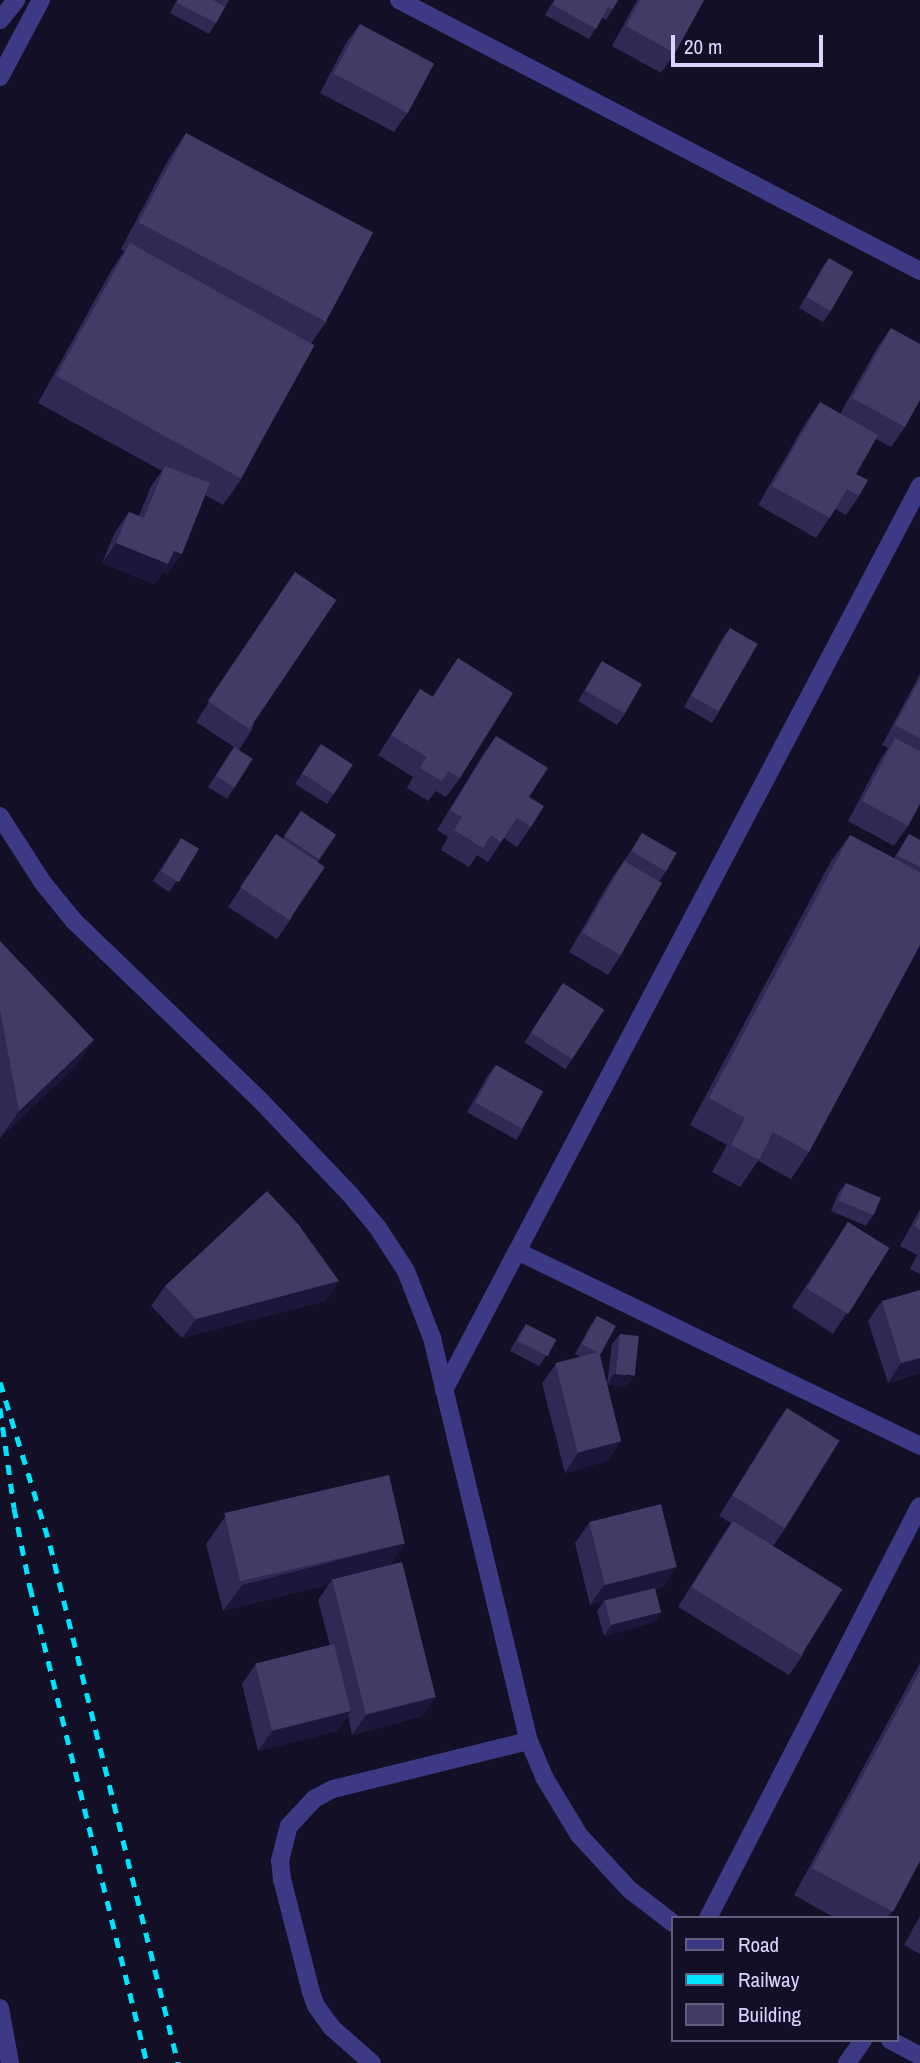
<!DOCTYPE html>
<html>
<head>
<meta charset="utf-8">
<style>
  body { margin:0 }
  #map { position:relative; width:920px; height:2063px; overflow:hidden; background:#130f26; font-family:"Archivo Narrow",sans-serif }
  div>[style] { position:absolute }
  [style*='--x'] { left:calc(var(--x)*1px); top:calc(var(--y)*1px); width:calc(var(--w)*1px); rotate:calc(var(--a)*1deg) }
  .minor>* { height:18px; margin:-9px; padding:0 9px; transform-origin:9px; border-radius:9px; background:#3d3a85 }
  .rail>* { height:5px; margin-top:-2.5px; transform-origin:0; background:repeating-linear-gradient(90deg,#00e5ff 0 10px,transparent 0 19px) }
  .wall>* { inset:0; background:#312854; transform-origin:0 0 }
  .shaded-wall>* { inset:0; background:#1d163a }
  .building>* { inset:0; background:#433a66; transform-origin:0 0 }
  span { translate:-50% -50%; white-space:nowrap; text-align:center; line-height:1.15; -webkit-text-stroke:5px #130f26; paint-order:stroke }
  .legend { position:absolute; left:671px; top:1916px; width:228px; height:126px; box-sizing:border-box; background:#130f26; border:2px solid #625e7d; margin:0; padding:9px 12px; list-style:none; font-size:21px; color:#d9d4ff }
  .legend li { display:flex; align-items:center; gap:14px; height:35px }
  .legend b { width:35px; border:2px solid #625e7d }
  .scale { position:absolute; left:671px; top:35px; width:152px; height:32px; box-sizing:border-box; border:4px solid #d9d4ff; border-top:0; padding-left:9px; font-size:21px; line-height:24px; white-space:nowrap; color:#d9d4ff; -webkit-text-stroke:5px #130f26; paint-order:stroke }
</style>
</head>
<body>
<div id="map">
  <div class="minor">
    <i style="--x:399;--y:0;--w:587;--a:27.48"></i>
    <i style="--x:0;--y:20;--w:26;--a:-51"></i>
    <i style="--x:0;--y:77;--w:87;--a:-62"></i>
    <i style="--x:0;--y:816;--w:80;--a:57.3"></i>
    <i style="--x:43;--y:883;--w:49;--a:50.8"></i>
    <i style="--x:74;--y:921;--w:257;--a:43.9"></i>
    <i style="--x:259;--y:1099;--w:129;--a:46.3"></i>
    <i style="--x:348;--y:1192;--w:47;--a:50.2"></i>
    <i style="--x:378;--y:1228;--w:51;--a:56.9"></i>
    <i style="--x:406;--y:1271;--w:72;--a:68.8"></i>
    <i style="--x:432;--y:1338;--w:415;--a:76.5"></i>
    <i style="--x:529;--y:1741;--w:39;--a:67"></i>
    <i style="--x:544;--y:1777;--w:68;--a:58.9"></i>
    <i style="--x:579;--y:1835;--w:75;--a:47.2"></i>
    <i style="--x:630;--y:1890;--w:54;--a:37.5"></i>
    <i style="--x:517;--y:1251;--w:448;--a:25.8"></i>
    <i style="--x:444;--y:1390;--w:1022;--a:-62.23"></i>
    <i style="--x:708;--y:1918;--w:463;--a:-62.8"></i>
    <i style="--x:0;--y:2008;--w:56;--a:79.7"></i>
    <i style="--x:890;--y:2040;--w:34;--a:28"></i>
    <i style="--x:372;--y:2063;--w:53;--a:-138.8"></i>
    <i style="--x:332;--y:2028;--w:27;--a:-126"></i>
    <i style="--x:316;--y:2006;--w:15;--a:-110"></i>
    <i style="--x:311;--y:1992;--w:117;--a:-104.4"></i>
    <i style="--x:282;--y:1879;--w:18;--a:-96"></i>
    <i style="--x:280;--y:1861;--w:36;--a:-76"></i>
    <i style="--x:289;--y:1826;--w:37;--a:-47"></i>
    <i style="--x:314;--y:1799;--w:21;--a:-28"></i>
    <i style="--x:333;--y:1789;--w:202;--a:-13.8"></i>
    <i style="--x:847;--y:2063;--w:28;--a:-55"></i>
  </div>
  <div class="rail">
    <i style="--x:0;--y:1382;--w:170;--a:72.9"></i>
    <i style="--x:50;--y:1545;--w:534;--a:76.12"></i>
    <i style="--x:0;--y:1408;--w:101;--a:82"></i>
    <i style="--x:14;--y:1508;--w:81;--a:78.6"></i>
    <i style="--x:30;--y:1587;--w:490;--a:76.2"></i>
  </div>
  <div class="wall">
    <i style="clip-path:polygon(177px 0,229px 0,216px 23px,209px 34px,170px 13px)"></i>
    <i style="clip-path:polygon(554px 0,618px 0,606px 20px,602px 18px,589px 39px,545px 15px)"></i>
    <i style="clip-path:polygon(637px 0,704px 0,675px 53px,661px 73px,612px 46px)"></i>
    <i style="clip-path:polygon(360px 24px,408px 112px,394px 132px,320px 93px,346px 43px)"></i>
    <i style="clip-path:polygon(186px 133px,327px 321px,312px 342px,242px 478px,223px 505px,205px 495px,168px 574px,163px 572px,154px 584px,102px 563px,115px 532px,129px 512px,139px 516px,151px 486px,162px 471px,38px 403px,112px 269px,124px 251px,121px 249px,168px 160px)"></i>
    <i style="clip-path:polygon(829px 258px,831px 311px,823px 322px,799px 308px,822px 268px)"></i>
    <i style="clip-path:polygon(891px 328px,905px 427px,891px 447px,876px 439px,856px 474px,859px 496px,846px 515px,835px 509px,816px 538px,758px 505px,806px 422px,820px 402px,840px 414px,877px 348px)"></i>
    <i style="clip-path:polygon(295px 572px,252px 730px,239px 750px,234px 788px,227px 799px,208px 787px,234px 747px,196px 722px)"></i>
    <i style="clip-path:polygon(730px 628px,719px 712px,712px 723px,684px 707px,722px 639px)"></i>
    <i style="clip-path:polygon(458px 658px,460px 778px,446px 797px,436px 791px,428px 801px,407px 788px,413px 777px,378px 755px,420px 689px,432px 697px)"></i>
    <i style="clip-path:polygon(602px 661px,625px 714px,617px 725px,578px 701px)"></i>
    <i style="clip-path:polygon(920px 674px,920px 804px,908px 826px,894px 846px,848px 821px,881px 758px,888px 748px,882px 745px)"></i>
    <i style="clip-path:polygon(496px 736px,529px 797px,531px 827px,517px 847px,504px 838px,488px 862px,477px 855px,469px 867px,441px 850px,448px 837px,437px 830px,482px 756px)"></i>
    <i style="clip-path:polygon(321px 744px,334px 794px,327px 804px,295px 784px)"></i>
    <i style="clip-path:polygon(301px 811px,336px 835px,318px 862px,291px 919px,277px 939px,228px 907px,276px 834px,283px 839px)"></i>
    <i style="clip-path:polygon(642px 833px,666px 871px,659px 882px,621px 955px,608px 975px,569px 952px,610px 881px,624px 861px)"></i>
    <i style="clip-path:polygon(909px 834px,920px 840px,920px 945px,809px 1152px,791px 1179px,758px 1161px,740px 1187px,712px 1172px,727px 1145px,690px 1125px,831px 861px,850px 835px,894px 858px)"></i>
    <i style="clip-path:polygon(174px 848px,199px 849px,169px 892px,153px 881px)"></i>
    <i style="clip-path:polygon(0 941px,75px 1067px,0 1138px)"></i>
    <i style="left:563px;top:983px;width:49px;height:71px;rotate:33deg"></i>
    <i style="clip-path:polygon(496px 1065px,523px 1129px,516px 1140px,467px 1112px,488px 1075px)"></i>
    <i style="clip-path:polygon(846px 1183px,873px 1215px,866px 1226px,831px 1211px,838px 1193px)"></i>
    <i style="clip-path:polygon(920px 1209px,920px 1274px,910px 1269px,917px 1255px,900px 1246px)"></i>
    <i style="clip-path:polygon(848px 1222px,846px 1314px,833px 1334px,792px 1307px)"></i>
    <i style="clip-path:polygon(339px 1281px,325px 1301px,182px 1338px,151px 1306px,165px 1286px)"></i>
    <i style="clip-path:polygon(882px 1301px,920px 1373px,888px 1383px,868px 1321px)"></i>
    <i style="clip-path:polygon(597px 1316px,616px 1326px,600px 1355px,607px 1384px,612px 1344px,620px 1334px,627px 1387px,607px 1384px,621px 1441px,607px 1461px,565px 1473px,542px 1383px,556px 1364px,580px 1357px,575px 1354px,590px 1326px)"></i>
    <i style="clip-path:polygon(526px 1324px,546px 1356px,539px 1366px,510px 1351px,519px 1334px)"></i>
    <i style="clip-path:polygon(787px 1408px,785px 1529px,773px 1546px,803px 1655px,789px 1675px,678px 1607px,719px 1541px,731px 1523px,719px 1516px,773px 1428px)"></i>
    <i style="clip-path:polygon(225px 1517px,405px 1543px,389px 1566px,436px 1697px,422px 1716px,352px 1735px,348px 1716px,337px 1731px,258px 1751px,242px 1684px,256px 1664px,330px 1645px,318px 1600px,329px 1584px,223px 1611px,206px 1544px)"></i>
    <i style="clip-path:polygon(589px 1523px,663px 1587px,655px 1589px,661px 1612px,654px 1622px,604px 1636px,597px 1611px,604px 1601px,590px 1605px,575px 1543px)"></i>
    <i style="clip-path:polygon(920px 1663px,920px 1861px,888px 1918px,835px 1918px,794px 1895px)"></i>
    <i style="clip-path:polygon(920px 1916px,920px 1954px,904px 1945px)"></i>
  </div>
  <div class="shaded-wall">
    <i style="clip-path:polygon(116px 543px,174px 551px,182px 554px,168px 574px,163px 572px,154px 584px,102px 563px)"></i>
    <i style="clip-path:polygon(94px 1040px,75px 1067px,0 1138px,19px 1111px)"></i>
    <i style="clip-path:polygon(339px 1281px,325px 1301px,182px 1338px,196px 1319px)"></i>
    <i style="clip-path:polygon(920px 1358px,920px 1373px,888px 1383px,901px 1363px)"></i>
    <i style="clip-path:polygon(614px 1374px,634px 1377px,627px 1387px,607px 1384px)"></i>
    <i style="clip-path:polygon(621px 1441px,607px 1461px,565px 1473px,578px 1453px)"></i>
    <i style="clip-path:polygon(405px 1543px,387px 1570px,332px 1580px,329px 1584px,223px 1611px,242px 1585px)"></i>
    <i style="clip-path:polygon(677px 1567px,663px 1587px,590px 1605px,604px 1585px)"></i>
    <i style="clip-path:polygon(661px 1612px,654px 1622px,604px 1636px,611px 1625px)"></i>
    <i style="clip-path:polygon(436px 1697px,422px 1716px,352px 1735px,366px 1715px)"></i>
    <i style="clip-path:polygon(351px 1711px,337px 1731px,258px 1751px,272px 1731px)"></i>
  </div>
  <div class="building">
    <i style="clip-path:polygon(178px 0,213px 0,225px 7px,216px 23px,177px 3px)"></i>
    <i style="clip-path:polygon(555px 0,618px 0,613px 9px,608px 7px,596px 29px,553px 5px)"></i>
    <i style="clip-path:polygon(640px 0,704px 0,675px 53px,626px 26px)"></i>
    <i style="left:360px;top:24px;width:84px;height:56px;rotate:28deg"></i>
    <i style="left:186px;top:133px;width:212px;height:101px;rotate:28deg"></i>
    <i style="left:130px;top:243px;width:211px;height:152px;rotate:29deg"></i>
    <i style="left:829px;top:258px;width:28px;height:45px;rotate:30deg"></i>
    <i style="clip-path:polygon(891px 328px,920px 344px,920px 400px,905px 427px,852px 398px)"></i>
    <i style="clip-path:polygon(820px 402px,878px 435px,856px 474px,868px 480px,859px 496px,847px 489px,830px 518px,772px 486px)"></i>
    <i style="clip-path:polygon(165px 466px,210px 483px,182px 554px,174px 551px,168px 564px,116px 543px,129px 512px,144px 518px)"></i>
    <i style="left:295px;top:572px;width:50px;height:156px;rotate:34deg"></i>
    <i style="left:730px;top:628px;width:32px;height:78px;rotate:30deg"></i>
    <i style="clip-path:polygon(458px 658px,513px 693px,460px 778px,448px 771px,442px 781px,420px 768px,427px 757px,391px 735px,420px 689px,433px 697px)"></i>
    <i style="left:602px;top:661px;width:46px;height:34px;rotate:30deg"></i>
    <i style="clip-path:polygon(920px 679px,920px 738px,895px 725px)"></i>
    <i style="clip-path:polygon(496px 736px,548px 768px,529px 797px,544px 806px,531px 827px,517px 818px,501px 842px,491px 835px,483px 848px,454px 830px,462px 817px,450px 810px)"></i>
    <i style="clip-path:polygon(895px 738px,920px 751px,920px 804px,908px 826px,862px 801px)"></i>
    <i style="left:321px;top:744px;width:38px;height:35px;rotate:33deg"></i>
    <i style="left:234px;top:747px;width:22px;height:34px;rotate:32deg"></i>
    <i style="left:301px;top:811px;width:42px;height:30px;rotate:34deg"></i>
    <i style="left:642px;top:833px;width:40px;height:21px;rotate:30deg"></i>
    <i style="left:276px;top:834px;width:59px;height:64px;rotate:34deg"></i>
    <i style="clip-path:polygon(909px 834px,920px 840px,920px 867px,897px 855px)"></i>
    <i style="clip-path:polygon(850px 835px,920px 872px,920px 945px,809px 1152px,773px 1132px,759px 1160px,731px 1145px,745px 1118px,709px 1098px)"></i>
    <i style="left:181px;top:838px;width:21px;height:39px;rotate:31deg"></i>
    <i style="left:624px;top:861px;width:44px;height:83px;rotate:30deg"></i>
    <i style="clip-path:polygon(0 941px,94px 1040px,19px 1111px,0 1010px)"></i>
    <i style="left:563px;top:983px;width:49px;height:59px;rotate:33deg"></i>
    <i style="left:496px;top:1065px;width:54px;height:43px;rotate:29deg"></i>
    <i style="left:846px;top:1183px;width:38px;height:19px;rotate:23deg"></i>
    <i style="clip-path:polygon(267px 1191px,298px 1224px,339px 1281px,196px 1319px,165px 1286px)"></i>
    <i style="clip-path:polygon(920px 1215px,920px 1230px,914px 1226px)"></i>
    <i style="left:848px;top:1222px;width:49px;height:78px;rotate:32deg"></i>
    <i style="clip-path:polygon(920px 1290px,920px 1358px,901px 1363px,882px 1301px)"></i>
    <i style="left:597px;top:1316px;width:21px;height:32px;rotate:28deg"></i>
    <i style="left:526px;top:1324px;width:34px;height:19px;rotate:27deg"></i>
    <i style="left:620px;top:1334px;width:19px;height:40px;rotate:6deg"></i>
    <i style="left:599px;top:1352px;width:92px;height:45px;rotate:76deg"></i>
    <i style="left:787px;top:1408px;width:62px;height:103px;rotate:32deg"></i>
    <i style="left:389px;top:1475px;width:70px;height:169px;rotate:77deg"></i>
    <i style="left:661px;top:1504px;width:65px;height:74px;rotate:76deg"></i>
    <i style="left:733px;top:1521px;width:129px;height:78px;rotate:32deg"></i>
    <i style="left:402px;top:1562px;width:139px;height:72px;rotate:76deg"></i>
    <i style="left:655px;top:1588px;width:25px;height:52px;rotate:76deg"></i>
    <i style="left:334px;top:1644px;width:69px;height:81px;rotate:76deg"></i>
    <i style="clip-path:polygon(920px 1671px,920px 1861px,893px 1912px,812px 1868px)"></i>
  </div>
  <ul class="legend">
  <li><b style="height:9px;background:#3d3a85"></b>Road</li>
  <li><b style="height:9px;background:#00e5ff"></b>Railway</li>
  <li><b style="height:19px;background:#433a66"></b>Building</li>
  </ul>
  <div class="scale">20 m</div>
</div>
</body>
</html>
